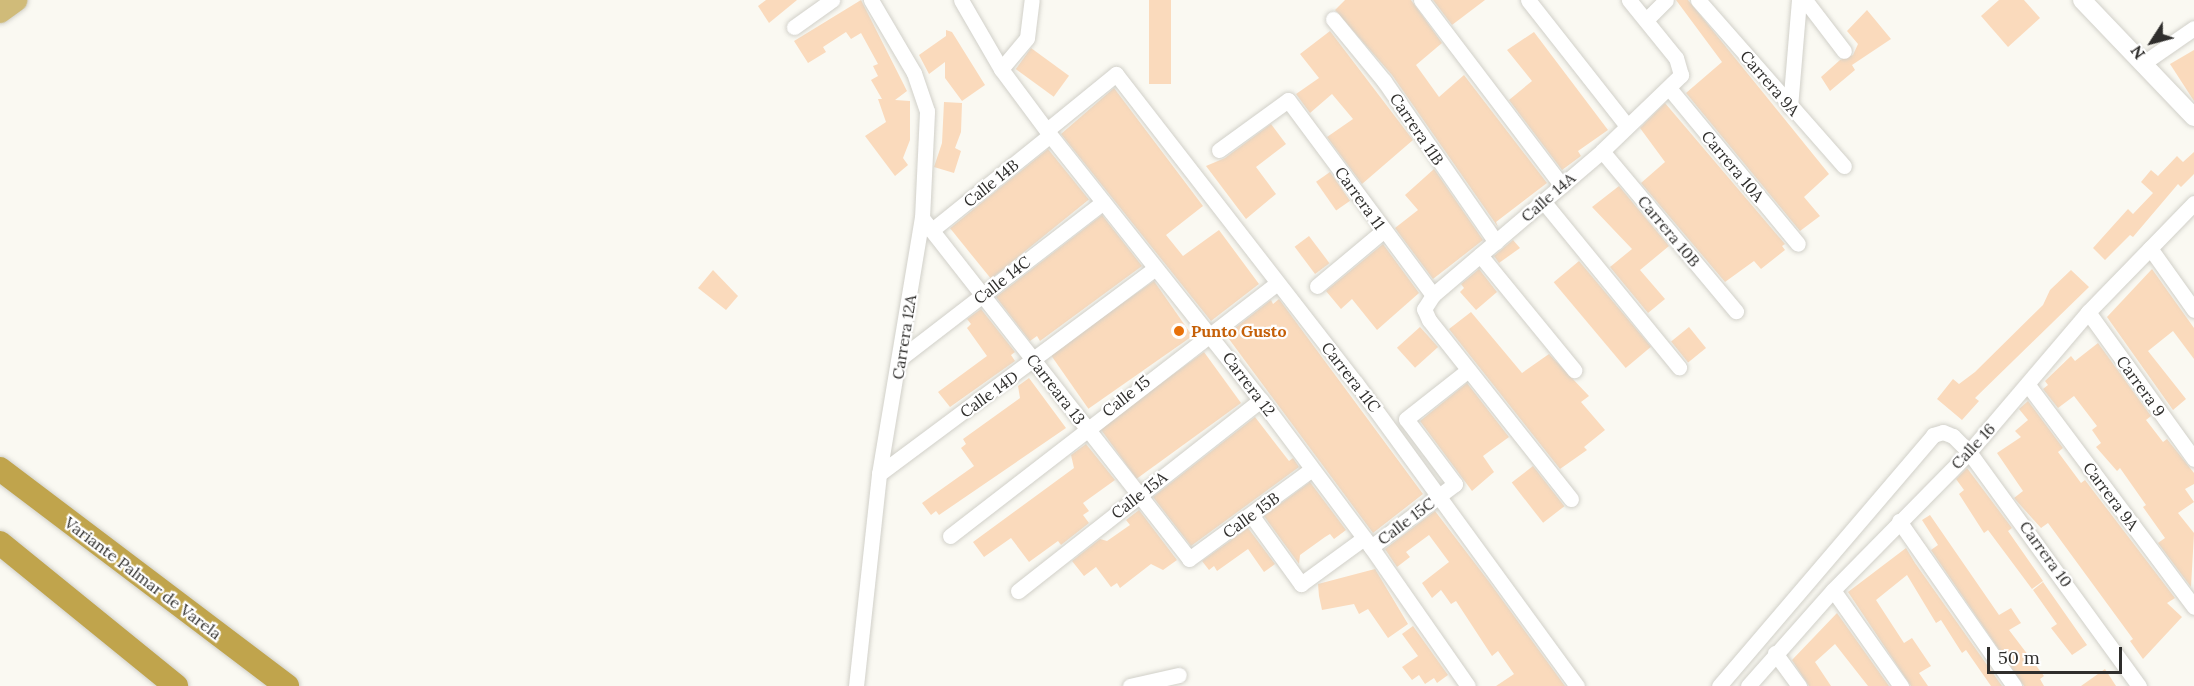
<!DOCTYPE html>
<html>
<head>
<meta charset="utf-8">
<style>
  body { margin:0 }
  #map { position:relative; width:2194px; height:686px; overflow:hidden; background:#faf9f2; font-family:Lora,serif }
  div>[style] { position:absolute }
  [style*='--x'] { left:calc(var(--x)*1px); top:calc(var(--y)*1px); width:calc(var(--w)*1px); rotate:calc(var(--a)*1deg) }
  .building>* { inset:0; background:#fadabc; transform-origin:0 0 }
  .roads { filter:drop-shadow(0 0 2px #d1d0c9) drop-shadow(0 0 2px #d1d0c9) }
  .minor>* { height:15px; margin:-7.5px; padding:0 7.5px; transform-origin:7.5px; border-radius:7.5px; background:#fff }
  .tertiary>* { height:18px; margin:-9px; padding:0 9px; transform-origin:9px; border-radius:9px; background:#fff }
  .primary>* { height:24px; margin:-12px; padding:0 12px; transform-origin:12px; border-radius:12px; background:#d0bb79 }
  .trunk>* { height:24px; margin:-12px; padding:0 12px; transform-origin:12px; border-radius:12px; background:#c0a44c }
  .dots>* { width:16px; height:16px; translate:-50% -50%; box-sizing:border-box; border:3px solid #fff; border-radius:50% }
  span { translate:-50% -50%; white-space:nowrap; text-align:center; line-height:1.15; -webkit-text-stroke:4.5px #fff; paint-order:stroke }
  .street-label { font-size:16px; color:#2f2e2c }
  .food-label { font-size:16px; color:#c56008; font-weight:700 }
  .left { translate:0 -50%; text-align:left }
  .north { position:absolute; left:2122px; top:12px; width:60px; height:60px; -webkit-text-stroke:4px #fff; paint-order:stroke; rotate:234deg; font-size:16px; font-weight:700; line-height:24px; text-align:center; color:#2f2e2c }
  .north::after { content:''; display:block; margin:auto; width:21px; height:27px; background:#2f2e2c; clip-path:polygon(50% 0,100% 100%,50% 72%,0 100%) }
  .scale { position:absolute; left:1987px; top:647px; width:135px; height:27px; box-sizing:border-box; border:3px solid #2f2e2c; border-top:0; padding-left:8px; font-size:18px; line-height:21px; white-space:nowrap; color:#2f2e2c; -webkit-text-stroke:4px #fff; paint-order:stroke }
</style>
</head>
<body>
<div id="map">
  <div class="building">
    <i style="clip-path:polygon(766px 0,797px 0,769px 23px,758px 6px)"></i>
    <i style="clip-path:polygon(861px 0,907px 91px,895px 100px,910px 101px,910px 140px,903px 158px,908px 165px,895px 176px,865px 136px,886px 122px,878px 99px,882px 99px,871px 80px,878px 76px,873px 66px,878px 64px,861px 33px,851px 39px,846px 32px,823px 47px,826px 52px,808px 63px,794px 41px)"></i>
    <i style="left:1149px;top:0;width:22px;height:84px"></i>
    <i style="clip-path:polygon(1345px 0,1411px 0,1442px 43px,1416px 65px,1439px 97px,1464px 75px,1547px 183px,1496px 222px,1498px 227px,1392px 75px,1335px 10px)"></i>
    <i style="clip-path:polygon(1433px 0,1485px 0,1452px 25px)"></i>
    <i style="clip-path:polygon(1676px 0,1688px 0,1829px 174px,1804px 197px,1820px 216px,1800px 231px,1686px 93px,1722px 62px)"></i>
    <i style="clip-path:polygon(1999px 0,2024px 0,2040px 18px,2008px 47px,1981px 16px)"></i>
    <i style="clip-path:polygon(1867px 10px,1891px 39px,1852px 65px,1855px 70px,1830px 91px,1821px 77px,1840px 60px,1853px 55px,1858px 44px,1847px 31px)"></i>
    <i style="clip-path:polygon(946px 30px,952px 32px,985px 85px,962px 101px,945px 78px,945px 62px,929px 74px,919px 55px,946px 36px)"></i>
    <i style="clip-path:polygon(1330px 31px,1413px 140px,1362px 184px,1327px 137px,1353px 119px,1332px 94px,1310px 113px,1296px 94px,1319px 78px,1300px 54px)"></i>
    <i style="clip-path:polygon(1534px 32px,1608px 130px,1578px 151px,1581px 156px,1562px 170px,1509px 100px,1532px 81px,1507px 50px)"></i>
    <i style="left:1031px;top:48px;width:47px;height:26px;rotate:36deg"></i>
    <i style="clip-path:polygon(2194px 50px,2194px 101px,2170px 64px)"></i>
    <i style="clip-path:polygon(1114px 88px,1203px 206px,1166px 235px,1183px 256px,1219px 230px,1259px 284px,1211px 321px,1061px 134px)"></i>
    <i style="clip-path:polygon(944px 102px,962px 103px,961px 132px,955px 148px,961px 151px,954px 173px,934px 167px,942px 143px)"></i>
    <i style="clip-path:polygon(1665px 103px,1785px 244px,1782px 246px,1785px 250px,1761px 269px,1754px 261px,1725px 282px,1641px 183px,1665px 162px,1640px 128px)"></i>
    <i style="clip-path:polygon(1271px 124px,1286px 144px,1256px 167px,1276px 194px,1246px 219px,1206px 166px,1225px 158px)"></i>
    <i style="left:1048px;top:149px;width:65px;height:126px;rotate:51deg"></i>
    <i style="clip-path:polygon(2194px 152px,2194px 174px,2181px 187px,2178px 184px,2133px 237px,2130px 235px,2105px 260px,2093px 248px,2128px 209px,2133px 214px,2153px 193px,2141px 182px,2151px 170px,2158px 176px,2177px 156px,2183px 162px)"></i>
    <i style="clip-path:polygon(1434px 169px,1483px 240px,1433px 279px,1395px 228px,1418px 210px,1405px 195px)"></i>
    <i style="left:1330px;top:172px;width:35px;height:17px;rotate:55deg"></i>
    <i style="clip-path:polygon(1619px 186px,1669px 246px,1640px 270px,1665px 299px,1648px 313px,1610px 267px,1632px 249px,1592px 207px)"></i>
    <i style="clip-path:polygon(1102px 215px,1142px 266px,1040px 341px,1037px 336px,1030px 341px,996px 297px)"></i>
    <i style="left:1309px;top:236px;width:34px;height:18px;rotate:53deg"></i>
    <i style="clip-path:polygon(1513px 240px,1520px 248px,1499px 263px,1494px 256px)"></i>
    <i style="clip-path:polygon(1383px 244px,1419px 293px,1377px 330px,1352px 299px,1341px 309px,1326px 291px)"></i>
    <i style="left:1579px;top:261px;width:112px;height:33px;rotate:50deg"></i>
    <i style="clip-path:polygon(1479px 269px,1497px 292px,1476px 310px,1460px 292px,1464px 288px,1461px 284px)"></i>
    <i style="clip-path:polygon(2152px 269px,2194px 328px,2194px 359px,2173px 331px,2148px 351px,2186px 399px,2173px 410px,2107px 317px)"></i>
    <i style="clip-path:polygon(713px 270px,738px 296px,726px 310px,698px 288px)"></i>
    <i style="clip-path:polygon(2071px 270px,2089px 287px,1975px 398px,1979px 401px,1962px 420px,1937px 399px,1953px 379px,1959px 384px,1975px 372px,2043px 305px,2050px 290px)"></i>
    <i style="left:1154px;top:281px;width:67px;height:127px;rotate:55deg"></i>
    <i style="clip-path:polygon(1279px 299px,1423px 494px,1373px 533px,1226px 335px,1271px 300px,1273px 304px)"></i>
    <i style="clip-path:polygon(981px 309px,1015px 352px,1011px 355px,1015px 361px,950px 407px,938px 392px,987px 356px,967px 328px,971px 324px,967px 319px)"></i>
    <i style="clip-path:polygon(1471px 312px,1522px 373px,1549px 354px,1589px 396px,1581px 402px,1605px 430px,1584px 447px,1587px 450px,1560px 469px,1449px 329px)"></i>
    <i style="left:1420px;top:327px;width:27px;height:31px;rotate:48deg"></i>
    <i style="left:1689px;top:327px;width:27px;height:23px;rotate:51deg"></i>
    <i style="clip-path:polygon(2098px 343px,2151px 416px,2146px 420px,2163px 442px,2167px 439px,2194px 473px,2194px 484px,2185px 489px,2194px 502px,2178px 513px,2194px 533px,2191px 587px,2158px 543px,2165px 538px,2143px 507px,2146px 505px,2120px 468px,2117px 471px,2096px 447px,2101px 443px,2092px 430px,2097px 426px,2074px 396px,2058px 408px,2043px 389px,2048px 385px,2045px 381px,2071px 356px,2075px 361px)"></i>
    <i style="left:1204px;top:352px;width:63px;height:129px;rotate:54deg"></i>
    <i style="clip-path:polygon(1029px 378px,1066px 428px,939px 515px,936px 511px,931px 515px,922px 503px,974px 466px,961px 448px,966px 444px,963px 439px,1020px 398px,1018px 386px)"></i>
    <i style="clip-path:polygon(1467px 383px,1509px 437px,1483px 456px,1494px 472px,1472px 491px,1420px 421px)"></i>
    <i style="clip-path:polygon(2028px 401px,2063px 448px,2058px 452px,2081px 483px,2085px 480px,2175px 598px,2167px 603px,2182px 617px,2143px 659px,2130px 641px,2133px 639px,2048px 523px,2041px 528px,2014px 498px,2023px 491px,1997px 453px,2021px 437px,2015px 431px,2028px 420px,2019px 409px)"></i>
    <i style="clip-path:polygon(1255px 417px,1289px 461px,1293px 458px,1299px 467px,1191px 546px,1153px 497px)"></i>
    <i style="clip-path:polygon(1086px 444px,1115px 480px,1083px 503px,1089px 511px,1083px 515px,1089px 523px,1061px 545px,1058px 541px,1029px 562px,1011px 538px,984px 557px,973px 542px,1074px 468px,1071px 455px)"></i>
    <i style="left:1533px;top:466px;width:51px;height:27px;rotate:52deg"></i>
    <i style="clip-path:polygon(1967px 468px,2012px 528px,2008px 531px,2043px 581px,2032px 589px,1988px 530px,1984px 533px,1959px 494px,1964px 490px,1956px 479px)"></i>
    <i style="clip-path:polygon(1310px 482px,1346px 530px,1334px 539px,1330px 534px,1325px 537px,1300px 555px,1299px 564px,1264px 516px)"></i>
    <i style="clip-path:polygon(1139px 510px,1177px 560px,1163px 570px,1151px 564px,1120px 588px,1117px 583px,1111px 587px,1096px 567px,1084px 576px,1072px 561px,1100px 539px,1107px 541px,1130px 525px,1126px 520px)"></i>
    <i style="clip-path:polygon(1435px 511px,1490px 583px,1565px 686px,1496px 686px,1514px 674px,1498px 651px,1492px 656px,1456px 601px,1451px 604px,1441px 590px,1432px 598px,1422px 583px,1449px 562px,1429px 535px,1406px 552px,1410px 557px,1397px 567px,1385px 549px)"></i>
    <i style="clip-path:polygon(1930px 515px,1999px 615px,2011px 608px,2021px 623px,2009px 630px,2044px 676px,2040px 679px,2044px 686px,2024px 686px,1931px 550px,1938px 545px,1922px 520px)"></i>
    <i style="clip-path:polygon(1248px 528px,1275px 564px,1264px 572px,1248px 549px,1217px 571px,1214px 566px,1209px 570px,1202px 561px)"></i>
    <i style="clip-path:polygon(1906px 548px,1915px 563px,2002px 686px,1991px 686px,1966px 650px,1962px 653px,1941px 620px,1936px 623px,1907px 575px,1876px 600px,1904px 643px,1912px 638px,1931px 666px,1919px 673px,1928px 686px,1911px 686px,1848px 592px)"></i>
    <i style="clip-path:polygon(1375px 569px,1408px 624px,1388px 638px,1368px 609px,1359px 614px,1354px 604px,1322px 610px,1319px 596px,1318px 584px)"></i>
    <i style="clip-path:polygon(2043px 582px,2087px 645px,2072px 655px,2051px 628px,2057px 624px,2033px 590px)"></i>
    <i style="clip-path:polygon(1837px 613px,1889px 686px,1868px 686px,1835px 644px,1815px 662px,1831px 686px,1809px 686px,1792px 660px)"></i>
    <i style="clip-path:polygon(1413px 626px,1448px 675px,1437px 683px,1434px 678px,1425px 684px,1419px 675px,1412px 680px,1402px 667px,1418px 656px,1402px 634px)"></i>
    <i style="clip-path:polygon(2105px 669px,2116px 686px,2081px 686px)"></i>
  </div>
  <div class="roads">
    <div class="minor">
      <i style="--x:961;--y:0;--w:80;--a:59.9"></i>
      <i style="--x:1001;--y:69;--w:82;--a:53.4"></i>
      <i style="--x:1050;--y:135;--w:339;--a:51.5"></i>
      <i style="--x:1261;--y:400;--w:184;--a:53.2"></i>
      <i style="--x:1371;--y:547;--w:169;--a:55.1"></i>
      <i style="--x:1421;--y:0;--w:233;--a:52.8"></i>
      <i style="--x:1528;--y:0;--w:160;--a:51.8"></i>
      <i style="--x:1698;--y:0;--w:221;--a:48.7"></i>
      <i style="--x:1805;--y:0;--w:64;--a:52.6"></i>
      <i style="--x:1333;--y:19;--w:80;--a:50.6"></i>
      <i style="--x:1384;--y:81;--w:196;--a:55.2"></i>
      <i style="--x:1646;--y:20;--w:28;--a:-45"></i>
      <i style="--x:794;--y:27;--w:47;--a:-35.4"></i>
      <i style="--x:2142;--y:64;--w:63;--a:-34.7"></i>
      <i style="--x:1001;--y:69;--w:40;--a:-50"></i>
      <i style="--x:1027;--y:38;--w:38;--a:-83"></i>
      <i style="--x:1669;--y:88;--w:202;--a:50.4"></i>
      <i style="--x:1790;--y:107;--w:107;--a:-85.2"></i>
      <i style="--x:1047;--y:130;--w:89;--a:-39.1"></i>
      <i style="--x:1116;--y:74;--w:391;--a:52.2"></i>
      <i style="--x:1356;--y:383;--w:375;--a:53.9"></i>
      <i style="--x:1219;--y:150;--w:85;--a:-35.9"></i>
      <i style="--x:1288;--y:100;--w:243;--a:53.4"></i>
      <i style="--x:1602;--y:151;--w:209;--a:50.1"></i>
      <i style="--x:1543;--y:201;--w:215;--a:50.7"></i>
      <i style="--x:922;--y:218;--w:433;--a:51.9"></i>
      <i style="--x:1189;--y:559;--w:152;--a:-36.2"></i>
      <i style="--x:932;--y:230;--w:151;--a:-38.8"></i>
      <i style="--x:2150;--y:248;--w:76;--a:54.6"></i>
      <i style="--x:1480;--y:255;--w:149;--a:50.7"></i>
      <i style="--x:1317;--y:286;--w:87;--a:-39.9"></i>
      <i style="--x:2088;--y:312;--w:181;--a:54.2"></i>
      <i style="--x:902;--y:357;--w:254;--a:-37.6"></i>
      <i style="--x:2028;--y:385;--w:277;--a:53.2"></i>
      <i style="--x:879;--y:474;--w:344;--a:-36.7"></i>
      <i style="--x:1571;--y:499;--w:228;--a:-128.4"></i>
      <i style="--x:1429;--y:320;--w:12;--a:-114"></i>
      <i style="--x:1424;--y:309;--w:17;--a:-57"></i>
      <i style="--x:1433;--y:295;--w:222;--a:-40.4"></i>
      <i style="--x:1602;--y:151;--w:110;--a:-43.9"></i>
      <i style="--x:1681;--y:75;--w:18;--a:-106"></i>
      <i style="--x:1676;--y:58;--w:75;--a:-129"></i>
      <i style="--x:1252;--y:516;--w:84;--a:54.2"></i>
      <i style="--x:1301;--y:584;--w:78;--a:-36.1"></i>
      <i style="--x:1899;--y:521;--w:201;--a:55.1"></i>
      <i style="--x:950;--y:536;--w:413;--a:-37.7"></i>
      <i style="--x:1371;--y:547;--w:105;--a:-36.9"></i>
      <i style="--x:1455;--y:484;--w:81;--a:-127"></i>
      <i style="--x:1406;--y:419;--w:79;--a:-38.3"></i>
      <i style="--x:1833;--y:590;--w:118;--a:54.7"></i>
      <i style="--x:1018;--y:591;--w:309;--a:-38.2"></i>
      <i style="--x:1775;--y:653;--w:41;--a:54"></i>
      <i style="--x:856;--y:686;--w:213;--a:-83.8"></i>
      <i style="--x:879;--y:474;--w:260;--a:-80.5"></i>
      <i style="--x:922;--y:218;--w:107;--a:-87.3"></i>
      <i style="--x:927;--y:111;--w:40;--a:-108.9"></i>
      <i style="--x:914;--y:73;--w:85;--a:-120.5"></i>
      <i style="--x:1130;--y:686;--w:50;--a:-12.7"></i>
      <i style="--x:1719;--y:686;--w:330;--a:-49.5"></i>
      <i style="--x:1933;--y:435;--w:10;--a:-17"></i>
      <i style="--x:1943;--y:432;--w:11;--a:22"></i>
      <i style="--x:1953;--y:436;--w:23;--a:45"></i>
      <i style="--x:1969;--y:452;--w:289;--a:54"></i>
      <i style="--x:1748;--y:686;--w:128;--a:-48.5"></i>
      <i style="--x:1833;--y:590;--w:194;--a:-45.4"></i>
      <i style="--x:1969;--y:452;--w:184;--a:-49.6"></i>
      <i style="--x:2088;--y:312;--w:152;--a:-45.8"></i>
    </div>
    <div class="tertiary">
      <i style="--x:2082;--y:0;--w:162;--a:46.3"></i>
    </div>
    <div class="primary">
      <i style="--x:0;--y:11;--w:19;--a:-36"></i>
    </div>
    <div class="trunk">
      <i style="--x:0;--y:469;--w:360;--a:37.1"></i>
      <i style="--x:0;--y:543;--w:227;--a:39.1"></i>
    </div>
  </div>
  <div class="dots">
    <i style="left:1179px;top:331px;background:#e8710a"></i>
  </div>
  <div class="street-label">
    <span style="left:1770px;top:83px;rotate:49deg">Carrera 9A</span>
    <span style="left:1417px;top:129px;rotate:56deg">Carrera 11B</span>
    <span style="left:1733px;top:166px;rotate:50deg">Carrera 10A</span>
    <span style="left:991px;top:183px;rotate:-39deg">Calle 14B</span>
    <span style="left:1548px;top:197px;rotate:-41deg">Calle 14A</span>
    <span style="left:1360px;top:198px;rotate:54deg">Carrera 11</span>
    <span style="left:1669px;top:231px;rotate:50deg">Carrera 10B</span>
    <span style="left:1002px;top:280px;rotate:-38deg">Calle 14C</span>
    <span style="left:904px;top:337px;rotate:-81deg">Carrera 12A</span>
    <span style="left:1351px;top:377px;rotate:52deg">Carrera 11C</span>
    <span style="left:1249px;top:384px;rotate:53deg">Carrera 12</span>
    <span style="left:2141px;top:386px;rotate:54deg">Carrera 9</span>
    <span style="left:1056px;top:389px;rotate:52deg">Carreara 13</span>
    <span style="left:989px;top:394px;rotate:-36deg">Calle 14D</span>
    <span style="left:1126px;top:396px;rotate:-38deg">Calle 15</span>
    <span style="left:1973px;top:446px;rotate:-47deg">Calle 16</span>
    <span style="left:1139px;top:495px;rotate:-38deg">Calle 15A</span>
    <span style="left:2111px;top:496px;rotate:53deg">Carrera 9A</span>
    <span style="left:1251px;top:515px;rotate:-36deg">Calle 15B</span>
    <span style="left:1406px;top:521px;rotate:-37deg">Calle 15C</span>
    <span style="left:2046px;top:554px;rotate:54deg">Carrera 10</span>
    <span style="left:143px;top:578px;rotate:37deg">Variante Palmar de Varela</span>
  </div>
  <div class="food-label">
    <span class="left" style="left:1191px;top:331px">Punto Gusto</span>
  </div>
  <div class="north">N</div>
  <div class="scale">50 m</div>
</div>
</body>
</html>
